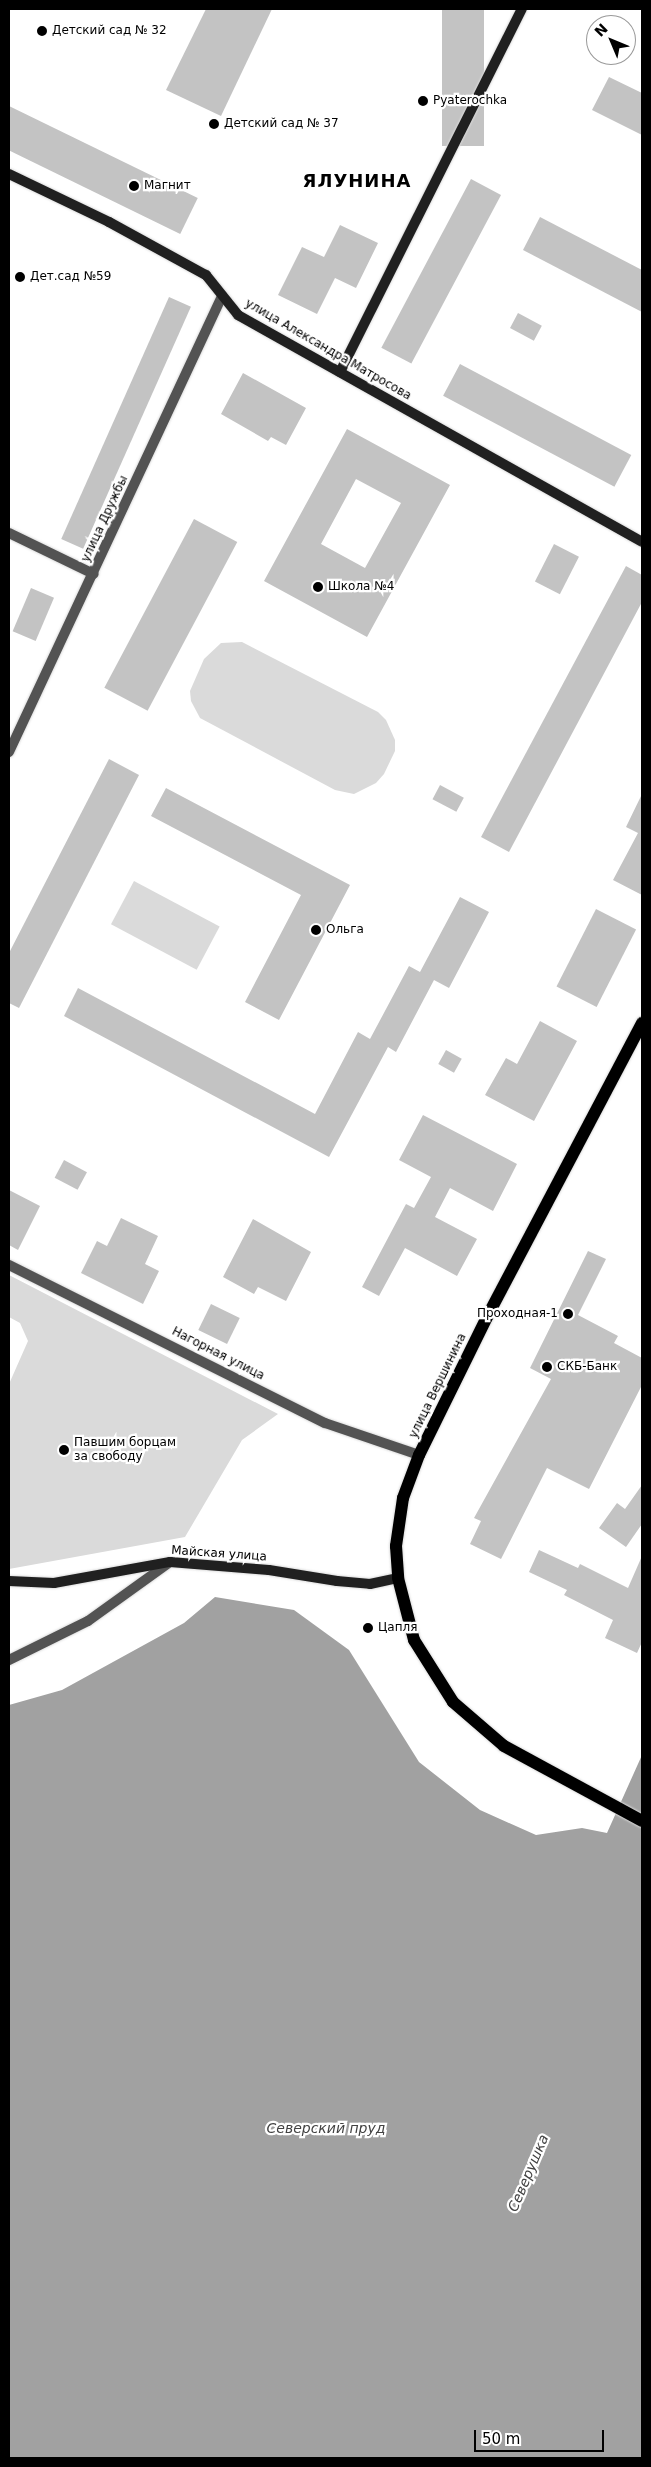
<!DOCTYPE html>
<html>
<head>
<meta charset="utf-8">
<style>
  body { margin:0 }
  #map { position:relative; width:651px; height:2467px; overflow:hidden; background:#fff; font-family:"DejaVu Sans",sans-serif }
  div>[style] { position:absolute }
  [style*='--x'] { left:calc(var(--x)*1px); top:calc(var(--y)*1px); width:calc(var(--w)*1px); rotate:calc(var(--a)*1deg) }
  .green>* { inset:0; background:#dadada; transform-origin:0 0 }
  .water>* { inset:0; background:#a1a1a1 }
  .building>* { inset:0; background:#c3c3c3; transform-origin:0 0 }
  .roads { filter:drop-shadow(0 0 1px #dbdbdb) drop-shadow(0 0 1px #dbdbdb) }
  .street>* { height:10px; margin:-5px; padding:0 5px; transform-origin:5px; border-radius:5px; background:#535353 }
  .secondary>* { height:10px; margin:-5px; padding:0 5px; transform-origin:5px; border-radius:5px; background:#202020 }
  .primary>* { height:12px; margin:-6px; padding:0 6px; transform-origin:6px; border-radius:6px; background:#000 }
  .dots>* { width:14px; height:14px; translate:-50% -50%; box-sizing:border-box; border:2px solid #fff; border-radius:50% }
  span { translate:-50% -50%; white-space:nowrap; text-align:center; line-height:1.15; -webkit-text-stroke:4.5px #fff; paint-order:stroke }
  .poi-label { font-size:12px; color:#000 }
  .left { translate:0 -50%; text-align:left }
  .right { translate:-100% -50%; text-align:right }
  .street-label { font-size:12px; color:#000 }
  .water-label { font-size:14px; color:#424242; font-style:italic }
  .district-label { font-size:18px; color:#000; font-weight:700; letter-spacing:1px }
  .frame { position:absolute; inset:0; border:10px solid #000; pointer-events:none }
  .north { position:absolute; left:586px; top:15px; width:50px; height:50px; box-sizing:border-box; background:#fff; border:1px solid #999; border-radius:50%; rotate:315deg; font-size:14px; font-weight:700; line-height:20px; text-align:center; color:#000 }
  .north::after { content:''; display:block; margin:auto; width:18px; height:22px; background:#000; clip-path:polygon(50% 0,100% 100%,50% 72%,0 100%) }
  .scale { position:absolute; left:474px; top:2430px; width:130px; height:22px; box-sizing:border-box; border:2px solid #000; border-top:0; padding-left:6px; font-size:15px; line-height:18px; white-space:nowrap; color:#000; -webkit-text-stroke:4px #fff; paint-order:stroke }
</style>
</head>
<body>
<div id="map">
  <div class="green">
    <i style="clip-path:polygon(242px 642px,378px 712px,386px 720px,395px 740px,395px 751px,384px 774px,376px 783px,354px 794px,335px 790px,200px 718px,191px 701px,190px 691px,204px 659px,221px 643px)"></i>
    <i style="left:134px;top:881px;width:97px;height:49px;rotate:28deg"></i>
    <i style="clip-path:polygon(9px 1275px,278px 1414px,242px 1440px,185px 1537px,9px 1569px,9px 1384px,28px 1341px,20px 1323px,9px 1317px)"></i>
  </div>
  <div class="water">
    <i style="clip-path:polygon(215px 1597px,294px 1610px,349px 1650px,419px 1762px,480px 1810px,536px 1835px,582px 1828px,607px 1833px,642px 1755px,642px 2458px,9px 2458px,9px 1705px,62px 1690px,184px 1623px)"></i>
  </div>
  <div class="building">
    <i style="clip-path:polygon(206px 9px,272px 9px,221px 116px,166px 90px)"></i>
    <i style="left:442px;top:9px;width:42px;height:137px"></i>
    <i style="clip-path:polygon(609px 77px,642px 93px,642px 135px,592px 110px)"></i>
    <i style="left:9px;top:106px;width:210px;height:40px;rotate:26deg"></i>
    <i style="left:471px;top:179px;width:34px;height:191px;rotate:28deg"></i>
    <i style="clip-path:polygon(540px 217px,642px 270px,642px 312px,523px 250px)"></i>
    <i style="clip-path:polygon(340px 225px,378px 243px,356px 288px,335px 278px,317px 314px,278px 295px,302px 247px,324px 257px)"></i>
    <i style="left:169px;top:297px;width:24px;height:265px;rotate:24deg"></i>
    <i style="left:518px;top:313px;width:27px;height:17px;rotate:28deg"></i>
    <i style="left:460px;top:364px;width:194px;height:36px;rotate:28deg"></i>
    <i style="clip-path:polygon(243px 373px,306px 408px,286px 445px,271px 437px,268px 441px,221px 414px)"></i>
    <i style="clip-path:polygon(evenodd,347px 429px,450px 485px,367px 637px,264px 581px,347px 429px,356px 479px,401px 503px,365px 568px,321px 544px,356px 479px)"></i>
    <i style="left:194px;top:519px;width:49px;height:191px;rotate:28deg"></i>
    <i style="left:554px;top:544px;width:28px;height:42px;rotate:27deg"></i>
    <i style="clip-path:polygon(626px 566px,642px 575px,642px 602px,509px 852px,481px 837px)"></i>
    <i style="left:31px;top:588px;width:25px;height:47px;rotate:23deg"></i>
    <i style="clip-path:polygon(109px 759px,139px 775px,19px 1008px,9px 1003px,9px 953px)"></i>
    <i style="left:440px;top:785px;width:27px;height:16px;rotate:28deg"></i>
    <i style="clip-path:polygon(166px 788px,350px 885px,279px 1020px,245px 1002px,301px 895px,151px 816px)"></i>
    <i style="clip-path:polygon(642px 794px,642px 895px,613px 880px,638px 833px,626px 827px)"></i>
    <i style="clip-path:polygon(460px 897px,489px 912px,449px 988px,434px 980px,396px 1052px,388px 1047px,329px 1157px,64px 1016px,78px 988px,315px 1114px,358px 1032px,370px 1039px,409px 966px,420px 972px)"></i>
    <i style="left:596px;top:909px;width:45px;height:87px;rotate:27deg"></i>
    <i style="clip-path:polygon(540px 1021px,577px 1041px,534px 1121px,485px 1095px,506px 1058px,517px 1064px)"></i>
    <i style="left:446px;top:1050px;width:18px;height:16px;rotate:29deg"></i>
    <i style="clip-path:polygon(423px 1115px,517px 1164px,493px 1211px,450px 1188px,435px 1217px,477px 1239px,457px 1276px,405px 1248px,379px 1296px,362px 1287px,406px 1204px,414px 1208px,431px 1177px,399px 1160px)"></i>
    <i style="left:64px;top:1160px;width:26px;height:20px;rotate:28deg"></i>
    <i style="clip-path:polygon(9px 1190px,40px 1206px,18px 1250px,9px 1245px)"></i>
    <i style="clip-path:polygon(121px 1218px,158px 1236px,145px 1264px,159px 1271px,143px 1304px,81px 1273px,97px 1241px,107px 1246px)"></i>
    <i style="clip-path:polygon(253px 1219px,311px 1252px,286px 1301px,258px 1287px,254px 1294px,223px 1277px)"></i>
    <i style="clip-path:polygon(588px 1251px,606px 1259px,578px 1315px,618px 1336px,614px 1343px,642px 1358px,642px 1385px,589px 1489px,547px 1468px,501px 1559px,470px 1544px,481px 1521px,474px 1518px,551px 1379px,530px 1368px)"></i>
    <i style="left:211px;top:1304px;width:32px;height:29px;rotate:26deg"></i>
    <i style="clip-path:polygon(642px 1485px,642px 1524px,626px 1547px,599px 1528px,617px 1503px,625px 1509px)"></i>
    <i style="clip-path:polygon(539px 1550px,578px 1568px,580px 1564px,628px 1588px,642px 1556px,642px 1642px,637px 1653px,605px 1638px,613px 1620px,564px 1595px,567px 1590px,529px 1572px)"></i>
  </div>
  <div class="roads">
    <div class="street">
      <i style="--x:9;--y:533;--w:94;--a:25.8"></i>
      <i style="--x:9;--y:752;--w:503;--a:-64.96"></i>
      <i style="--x:9;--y:1265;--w:353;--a:26.6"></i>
      <i style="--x:325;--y:1423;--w:99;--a:18.8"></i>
      <i style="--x:9;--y:1660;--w:88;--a:-26.3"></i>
      <i style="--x:88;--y:1621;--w:101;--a:-35.7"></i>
    </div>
    <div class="secondary">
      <i style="--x:9;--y:174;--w:111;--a:25.6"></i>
      <i style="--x:109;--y:222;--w:111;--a:28.7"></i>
      <i style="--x:206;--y:275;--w:51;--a:51.3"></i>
      <i style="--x:238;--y:315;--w:463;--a:29.3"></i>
      <i style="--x:340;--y:372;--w:406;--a:-63.4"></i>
      <i style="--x:9;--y:1581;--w:45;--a:2.5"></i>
      <i style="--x:54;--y:1583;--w:118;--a:-10.3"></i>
      <i style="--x:170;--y:1562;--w:99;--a:4.6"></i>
      <i style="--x:269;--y:1570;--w:69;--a:9.2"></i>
      <i style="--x:337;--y:1581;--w:33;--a:5"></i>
      <i style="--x:370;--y:1584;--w:29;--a:-12"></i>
    </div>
    <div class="primary">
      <i style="--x:642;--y:1023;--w:332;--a:117.8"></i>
      <i style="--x:487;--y:1317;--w:154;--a:116.2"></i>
      <i style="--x:419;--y:1455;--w:46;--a:110.4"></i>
      <i style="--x:403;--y:1498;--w:49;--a:98.3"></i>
      <i style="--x:396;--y:1546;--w:32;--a:86"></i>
      <i style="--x:398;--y:1578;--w:64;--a:75.5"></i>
      <i style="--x:414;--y:1640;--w:73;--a:57.8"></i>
      <i style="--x:453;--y:1702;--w:67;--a:40.8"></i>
      <i style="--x:504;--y:1746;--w:157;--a:28.5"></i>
    </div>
  </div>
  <div class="dots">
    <i style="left:42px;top:31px;background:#000"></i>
    <i style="left:423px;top:101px;background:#000"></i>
    <i style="left:214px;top:124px;background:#000"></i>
    <i style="left:134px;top:186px;background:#000"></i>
    <i style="left:20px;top:277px;background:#000"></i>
    <i style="left:318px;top:587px;background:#000"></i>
    <i style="left:316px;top:930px;background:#000"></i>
    <i style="left:568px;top:1314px;background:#000"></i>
    <i style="left:547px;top:1367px;background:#000"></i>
    <i style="left:64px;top:1450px;background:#000"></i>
    <i style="left:368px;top:1628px;background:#000"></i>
  </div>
  <div class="poi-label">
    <span class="left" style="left:52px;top:31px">Детский сад № 32</span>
    <span class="left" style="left:433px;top:101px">Pyaterochka</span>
    <span class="left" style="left:224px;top:124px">Детский сад № 37</span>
    <span class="left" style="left:144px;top:186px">Магнит</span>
    <span class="left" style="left:30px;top:277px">Дет.сад №59</span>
    <span class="left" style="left:328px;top:587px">Школа №4</span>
    <span class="left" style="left:326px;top:930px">Ольга</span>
    <span class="right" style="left:558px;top:1314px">Проходная-1</span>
    <span class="left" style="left:557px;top:1367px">СКБ-Банк</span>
    <span class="left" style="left:74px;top:1450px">Павшим борцам<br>за свободу</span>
    <span class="left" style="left:378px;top:1628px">Цапля</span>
  </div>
  <div class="street-label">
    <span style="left:328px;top:350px;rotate:30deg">улица Александра Матросова</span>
    <span style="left:105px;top:519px;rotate:-65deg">улица Дружбы</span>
    <span style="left:218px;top:1354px;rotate:27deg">Нагорная улица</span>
    <span style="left:438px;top:1386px;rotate:-64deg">улица Вершинина</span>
    <span style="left:219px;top:1554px;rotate:4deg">Майская улица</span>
  </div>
  <div class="water-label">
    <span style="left:326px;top:2128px">Северский пруд</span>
    <span style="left:528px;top:2173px;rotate:-67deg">Северушка</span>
  </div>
  <div class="district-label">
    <span style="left:357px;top:181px">ЯЛУНИНА</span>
  </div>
  <div class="frame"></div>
  <div class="north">N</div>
  <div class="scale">50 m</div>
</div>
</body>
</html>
